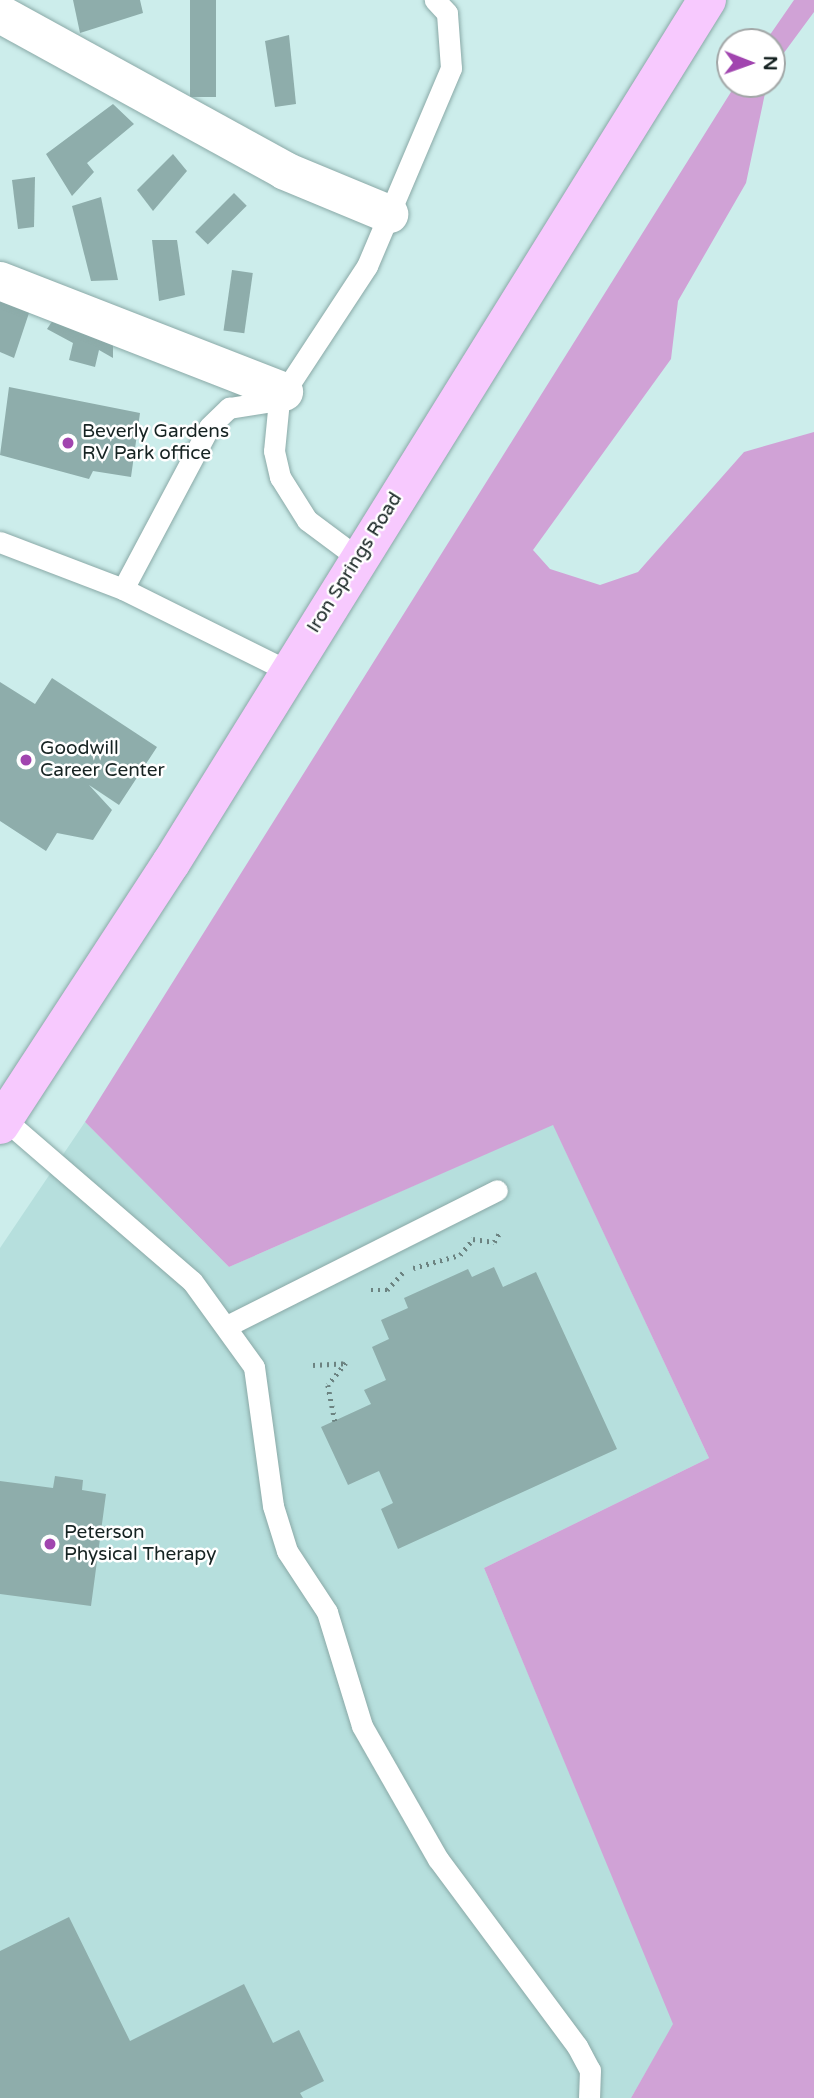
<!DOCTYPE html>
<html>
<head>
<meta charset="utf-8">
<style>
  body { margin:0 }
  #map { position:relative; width:814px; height:2098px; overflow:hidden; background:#ccedeb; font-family:"Varela Round",sans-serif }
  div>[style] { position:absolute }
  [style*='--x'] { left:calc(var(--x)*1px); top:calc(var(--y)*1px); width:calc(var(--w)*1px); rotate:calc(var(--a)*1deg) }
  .built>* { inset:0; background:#b6dfdd }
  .green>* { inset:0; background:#d0a2d6 }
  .building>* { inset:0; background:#8eadab; transform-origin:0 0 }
  .path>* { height:4.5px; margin-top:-2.25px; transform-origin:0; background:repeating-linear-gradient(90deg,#6c8381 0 2px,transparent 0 7px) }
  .roads { filter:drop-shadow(0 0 2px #8aa9a7) drop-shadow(0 0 2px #8aa9a7) }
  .lane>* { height:21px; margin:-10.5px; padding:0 10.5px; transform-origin:10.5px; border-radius:10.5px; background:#fff }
  .street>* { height:38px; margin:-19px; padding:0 19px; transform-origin:19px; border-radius:19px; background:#fff }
  .primary>* { height:38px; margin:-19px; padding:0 19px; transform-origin:19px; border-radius:19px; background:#f7c9fe }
  .dots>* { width:19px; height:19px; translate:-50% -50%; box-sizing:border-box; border:4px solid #fff; border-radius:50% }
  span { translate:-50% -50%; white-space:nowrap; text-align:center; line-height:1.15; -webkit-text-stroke:5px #fff; paint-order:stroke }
  .poi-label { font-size:19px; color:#162322 }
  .left { translate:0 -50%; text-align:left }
  .street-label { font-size:19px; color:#162322 }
  .north { position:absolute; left:716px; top:28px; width:70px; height:70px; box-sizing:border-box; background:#fff; border:2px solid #a2a7a7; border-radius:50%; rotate:91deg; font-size:19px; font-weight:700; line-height:28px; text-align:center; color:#162322 }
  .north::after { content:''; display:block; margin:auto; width:24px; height:32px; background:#a145af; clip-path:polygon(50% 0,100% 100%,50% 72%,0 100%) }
</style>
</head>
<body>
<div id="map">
  <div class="built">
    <i style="clip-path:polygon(85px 1122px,229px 1267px,553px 1124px,709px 1458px,484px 1568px,674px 2024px,631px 2098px,0 2098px,0 1248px)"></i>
  </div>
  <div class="green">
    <i style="clip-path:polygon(794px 0,814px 0,814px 12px,772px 69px,772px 42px,765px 42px)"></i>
    <i style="clip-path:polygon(736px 84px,767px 84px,746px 183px,678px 301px,671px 359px,533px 550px,550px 569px,600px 585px,638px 572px,744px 452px,814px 432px,814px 2098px,631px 2098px,673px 2024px,484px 1568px,709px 1458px,553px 1125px,229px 1267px,85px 1122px)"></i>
  </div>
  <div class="building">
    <i style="clip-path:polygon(73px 0,140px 0,143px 13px,80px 33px)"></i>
    <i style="left:190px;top:0;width:26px;height:97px"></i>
    <i style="clip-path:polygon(289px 35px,296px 104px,275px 107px,265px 41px)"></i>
    <i style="clip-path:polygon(113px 104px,134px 124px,87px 163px,94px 172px,72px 196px,46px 154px)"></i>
    <i style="clip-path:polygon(173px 154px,187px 171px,153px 211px,137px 190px)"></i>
    <i style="clip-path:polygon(35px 177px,34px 227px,18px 229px,12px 180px)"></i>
    <i style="left:234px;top:193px;width:18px;height:55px;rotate:45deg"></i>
    <i style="clip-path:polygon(101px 197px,118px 280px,91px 281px,72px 206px)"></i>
    <i style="clip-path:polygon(152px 240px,177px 240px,185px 295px,159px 301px)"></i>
    <i style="left:232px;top:270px;width:21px;height:61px;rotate:8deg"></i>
    <i style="clip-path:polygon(0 292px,31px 307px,14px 358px,0 352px)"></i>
    <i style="clip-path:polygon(57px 314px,113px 342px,113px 358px,99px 350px,95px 367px,69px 360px,73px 343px,47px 329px)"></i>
    <i style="clip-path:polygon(9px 387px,140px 413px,131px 477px,93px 471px,89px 479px,0 455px)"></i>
    <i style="clip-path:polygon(52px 678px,157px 747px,119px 805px,89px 785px,112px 810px,93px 840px,57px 833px,46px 851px,0 821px,0 682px,35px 704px)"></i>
    <i style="clip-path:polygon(494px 1267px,503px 1287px,536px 1272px,617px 1449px,398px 1549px,381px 1509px,393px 1503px,379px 1471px,348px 1485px,321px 1427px,371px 1404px,364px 1390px,386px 1380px,372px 1347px,389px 1339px,381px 1320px,408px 1308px,404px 1298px,468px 1269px,472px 1277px)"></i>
    <i style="clip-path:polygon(55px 1476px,83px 1480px,82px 1490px,106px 1494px,91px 1606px,0 1594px,0 1481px,53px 1488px)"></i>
    <i style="clip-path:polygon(69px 1917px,130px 2041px,244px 1984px,273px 2043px,299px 2030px,324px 2081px,300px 2093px,303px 2098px,0 2098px,0 1951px)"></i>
  </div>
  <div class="path">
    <i style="--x:413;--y:1268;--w:49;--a:-15.5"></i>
    <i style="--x:460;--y:1255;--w:21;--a:-51"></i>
    <i style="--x:473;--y:1239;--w:21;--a:8"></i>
    <i style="--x:494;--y:1242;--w:12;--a:-59"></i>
    <i style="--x:371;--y:1290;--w:16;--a:0"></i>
    <i style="--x:387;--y:1290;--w:24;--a:-48"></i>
    <i style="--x:313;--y:1365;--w:33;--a:-3"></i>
    <i style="--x:346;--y:1363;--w:28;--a:129"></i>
    <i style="--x:328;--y:1385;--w:37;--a:79"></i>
  </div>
  <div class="roads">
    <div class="lane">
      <i style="--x:279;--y:400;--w:51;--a:95.6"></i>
      <i style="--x:274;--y:451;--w:27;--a:77"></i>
      <i style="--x:280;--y:477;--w:51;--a:57.9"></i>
      <i style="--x:307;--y:520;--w:64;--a:36.7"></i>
      <i style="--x:0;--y:542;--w:132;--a:20.9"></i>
      <i style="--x:123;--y:589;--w:184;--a:26.4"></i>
      <i style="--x:123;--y:589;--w:183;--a:-62"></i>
      <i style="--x:209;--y:427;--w:28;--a:-44"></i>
      <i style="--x:229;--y:408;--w:51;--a:-9.1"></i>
      <i style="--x:279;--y:400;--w:160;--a:-56.7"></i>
      <i style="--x:367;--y:266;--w:215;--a:-67"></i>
      <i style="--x:451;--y:68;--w:55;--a:-94.2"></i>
      <i style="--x:447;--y:13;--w:18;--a:-133"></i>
      <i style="--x:4;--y:1119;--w:248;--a:40.8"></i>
      <i style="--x:192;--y:1281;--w:106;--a:54.2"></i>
      <i style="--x:254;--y:1367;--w:140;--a:82.2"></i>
      <i style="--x:273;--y:1506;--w:47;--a:72.7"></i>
      <i style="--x:287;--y:1551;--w:73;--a:56.7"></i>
      <i style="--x:327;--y:1612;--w:119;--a:72.9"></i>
      <i style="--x:362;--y:1726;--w:153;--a:60.3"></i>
      <i style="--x:438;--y:1859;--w:233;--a:53.4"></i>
      <i style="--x:577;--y:2046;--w:27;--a:62"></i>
      <i style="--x:590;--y:2070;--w:28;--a:92"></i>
      <i style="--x:227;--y:1326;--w:302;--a:-26.7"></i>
    </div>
    <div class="street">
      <i style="--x:0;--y:14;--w:325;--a:28.8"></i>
      <i style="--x:285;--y:171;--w:113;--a:22.5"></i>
      <i style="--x:0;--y:281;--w:305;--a:21.3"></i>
    </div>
    <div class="primary">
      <i style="--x:0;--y:1125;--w:313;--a:-56.9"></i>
      <i style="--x:171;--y:863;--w:1016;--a:-58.16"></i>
    </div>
  </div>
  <div class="dots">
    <i style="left:68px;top:443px;background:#a145af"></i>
    <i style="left:26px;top:760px;background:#a145af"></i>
    <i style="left:50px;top:1544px;background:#a145af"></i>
  </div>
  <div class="poi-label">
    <span class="left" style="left:82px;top:443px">Beverly Gardens<br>RV Park office</span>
    <span class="left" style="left:40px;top:760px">Goodwill<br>Career Center</span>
    <span class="left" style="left:64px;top:1544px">Peterson<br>Physical Therapy</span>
  </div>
  <div class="street-label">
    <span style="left:355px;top:563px;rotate:-58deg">Iron Springs Road</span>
  </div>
  <div class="north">N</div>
</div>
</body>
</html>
